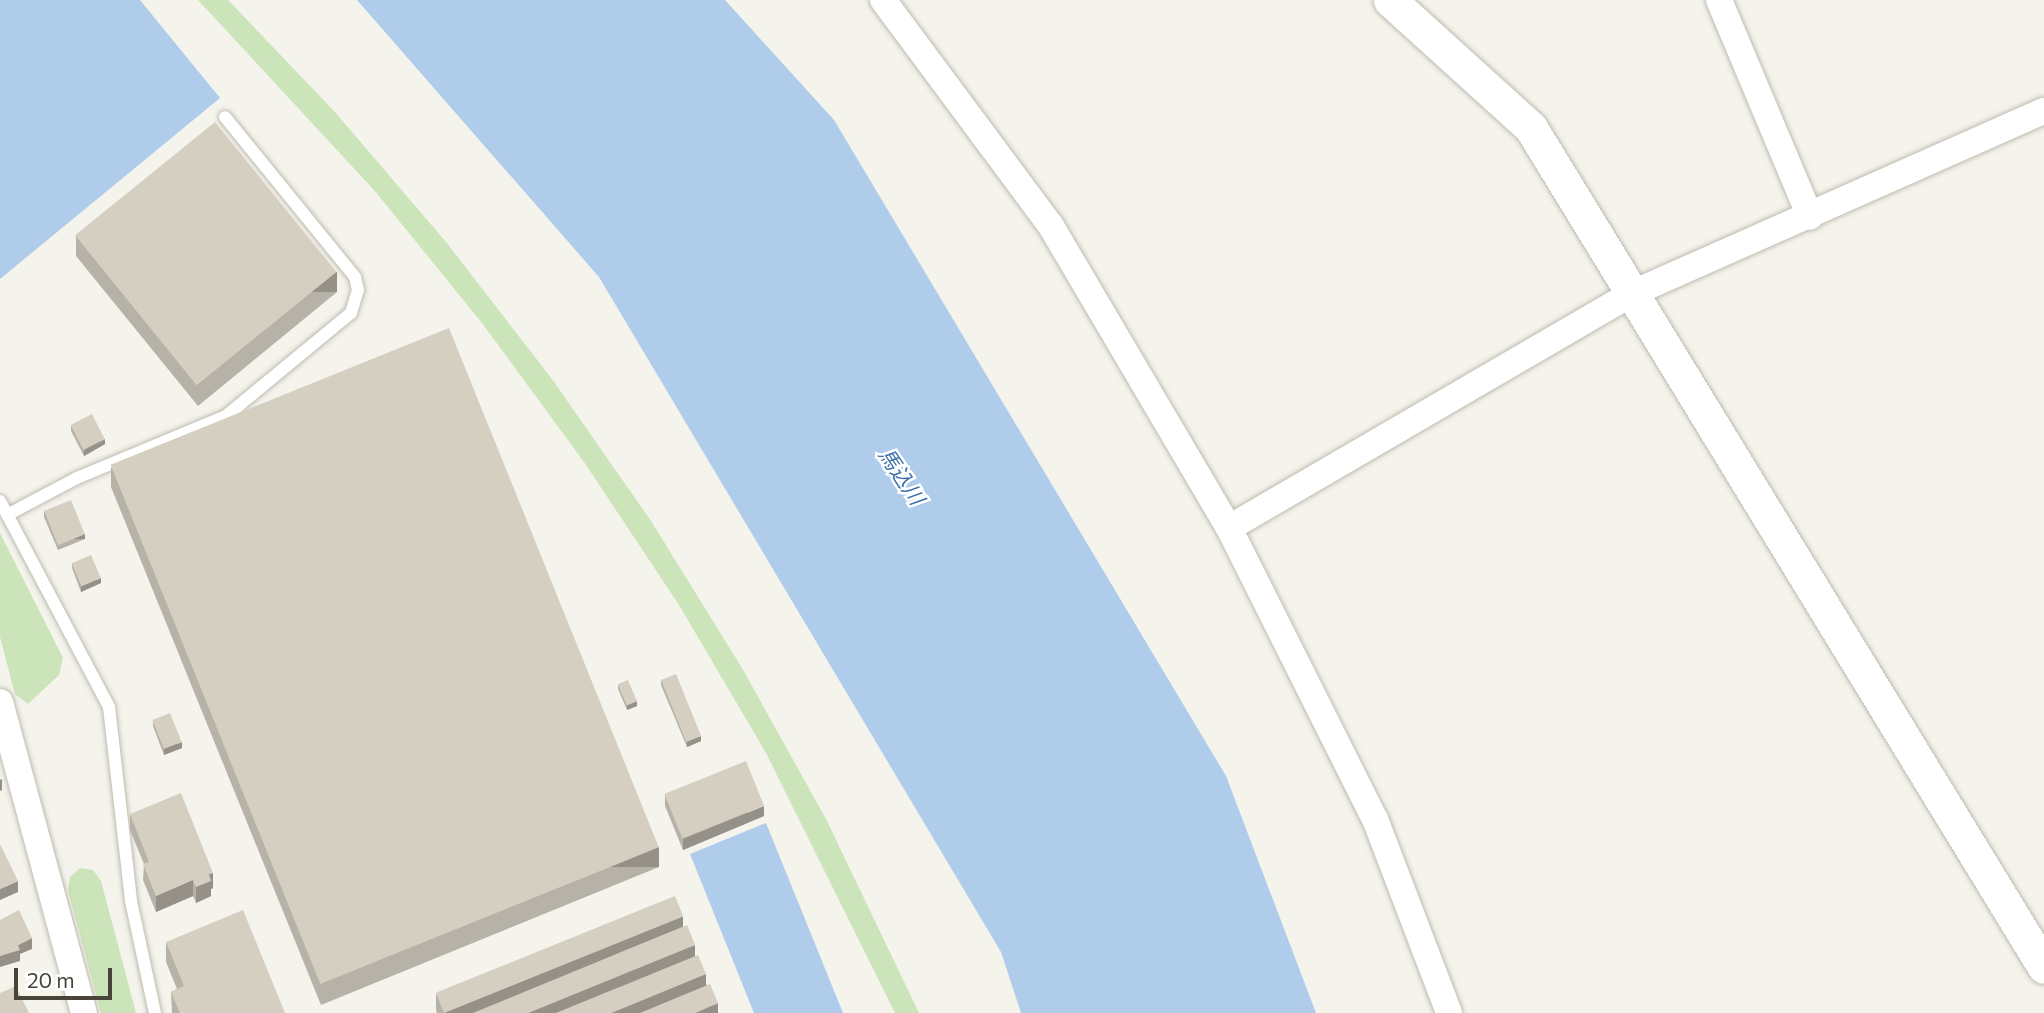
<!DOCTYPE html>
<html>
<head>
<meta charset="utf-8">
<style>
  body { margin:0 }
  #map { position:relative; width:2044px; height:1013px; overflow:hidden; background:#f4f3ec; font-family:Commissioner,"Noto Sans JP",sans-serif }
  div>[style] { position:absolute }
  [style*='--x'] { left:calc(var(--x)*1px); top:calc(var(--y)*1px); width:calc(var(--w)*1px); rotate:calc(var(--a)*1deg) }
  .green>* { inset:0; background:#cce4b9 }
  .water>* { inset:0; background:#afccea }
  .roads { filter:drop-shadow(0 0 2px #bfbbaf) drop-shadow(0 0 2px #bfbbaf) }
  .service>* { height:12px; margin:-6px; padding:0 6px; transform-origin:6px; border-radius:6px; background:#fff }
  .minor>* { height:26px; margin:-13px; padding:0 13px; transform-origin:13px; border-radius:13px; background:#fff }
  .tertiary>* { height:33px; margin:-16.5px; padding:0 16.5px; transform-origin:16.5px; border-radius:16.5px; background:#fff }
  .wall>* { inset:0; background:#b7b2a7 }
  .shaded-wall>* { inset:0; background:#959188; transform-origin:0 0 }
  .building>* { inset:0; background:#d5cfc2; transform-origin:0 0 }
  span { translate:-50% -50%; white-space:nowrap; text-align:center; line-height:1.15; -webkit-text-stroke:5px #fff; paint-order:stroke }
  .water-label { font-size:21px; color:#3d71aa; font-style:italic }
  .scale { position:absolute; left:14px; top:968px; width:98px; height:32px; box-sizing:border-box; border:4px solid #48443a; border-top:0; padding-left:9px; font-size:21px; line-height:24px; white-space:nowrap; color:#48443a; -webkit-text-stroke:5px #fff; paint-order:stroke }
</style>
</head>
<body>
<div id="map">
  <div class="green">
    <i style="clip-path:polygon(198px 0,228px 0,334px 111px,446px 242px,552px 379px,651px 521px,742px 668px,826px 819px,919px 1013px,895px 1013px,766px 753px,679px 605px,584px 462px,482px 323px,374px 190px)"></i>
    <i style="clip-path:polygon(0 533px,63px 658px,59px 675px,28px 704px,15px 694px,0 637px)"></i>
    <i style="clip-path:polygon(80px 868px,93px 870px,101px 881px,136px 1013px,101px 1013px,68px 890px,70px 877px)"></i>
  </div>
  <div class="water">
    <i style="clip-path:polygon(0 0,140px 0,220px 98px,0 279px)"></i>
    <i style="clip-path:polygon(357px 0,725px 0,834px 120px,1226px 776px,1316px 1013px,1021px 1013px,1001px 952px,599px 277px)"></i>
    <i style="clip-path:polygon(766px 823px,843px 1013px,754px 1013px,690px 854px)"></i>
  </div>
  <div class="roads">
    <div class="service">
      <i style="--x:0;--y:501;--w:233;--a:62.1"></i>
      <i style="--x:109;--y:707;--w:195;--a:83.5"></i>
      <i style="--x:131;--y:901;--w:115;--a:77.9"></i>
      <i style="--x:7;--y:515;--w:79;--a:-27.9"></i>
      <i style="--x:77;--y:478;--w:161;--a:-22.6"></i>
      <i style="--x:226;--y:416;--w:162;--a:-39.5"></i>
      <i style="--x:351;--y:313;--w:24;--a:-73"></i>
      <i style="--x:358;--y:290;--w:13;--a:-103"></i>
      <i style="--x:355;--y:277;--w:206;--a:-129.1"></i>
    </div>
    <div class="minor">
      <i style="--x:883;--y:0;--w:282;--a:53.4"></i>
      <i style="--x:1051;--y:226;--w:351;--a:59.5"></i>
      <i style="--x:1229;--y:528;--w:470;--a:-30.2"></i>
      <i style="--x:1635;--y:292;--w:447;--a:-23.9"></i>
      <i style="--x:1719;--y:0;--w:235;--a:67.2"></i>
      <i style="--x:1229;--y:528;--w:326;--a:63.4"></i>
      <i style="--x:1375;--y:819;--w:208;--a:69.1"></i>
      <i style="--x:0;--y:702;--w:322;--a:74.9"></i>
    </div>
    <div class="tertiary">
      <i style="--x:1390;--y:0;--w:190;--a:42.2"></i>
      <i style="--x:1531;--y:128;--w:983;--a:58.56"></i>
    </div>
  </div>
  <div class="wall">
    <i style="clip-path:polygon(76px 236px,337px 292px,198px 406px,76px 256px)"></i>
    <i style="clip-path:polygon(71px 425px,105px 444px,84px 456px,71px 431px)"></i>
    <i style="clip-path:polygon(111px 467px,659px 867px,321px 1005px,111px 487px)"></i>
    <i style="clip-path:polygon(44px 511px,85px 539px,58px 550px,44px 517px)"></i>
    <i style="clip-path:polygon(72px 563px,101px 583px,81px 592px,72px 568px)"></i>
    <i style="clip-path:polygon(661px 679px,701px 741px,687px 747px,661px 685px)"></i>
    <i style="clip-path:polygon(618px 684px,637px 706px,627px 710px,618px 689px)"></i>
    <i style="clip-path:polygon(153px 721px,182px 748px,164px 755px,153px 726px)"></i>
    <i style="clip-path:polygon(665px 795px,764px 816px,683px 850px,665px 806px)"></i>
    <i style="clip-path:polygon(130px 814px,213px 888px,211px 889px,211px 896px,196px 903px,193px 896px,156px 912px,143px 880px,144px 864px,130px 830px)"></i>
    <i style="clip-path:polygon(683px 927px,718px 1013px,437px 1013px,436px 1010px,436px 994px)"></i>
    <i style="clip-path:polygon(166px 942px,285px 1013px,172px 1013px,171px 992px,177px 989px,166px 962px)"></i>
  </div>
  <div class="shaded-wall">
    <i style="left:337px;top:272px;width:20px;height:180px;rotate:90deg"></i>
    <i style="clip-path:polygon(105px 439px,105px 444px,84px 456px,84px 450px)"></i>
    <i style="left:85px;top:534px;width:5px;height:29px;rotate:90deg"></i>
    <i style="clip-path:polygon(101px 578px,101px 583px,81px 592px,81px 586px)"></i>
    <i style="clip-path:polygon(637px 701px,637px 706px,627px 710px,627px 705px)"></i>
    <i style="clip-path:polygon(701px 736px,701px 741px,687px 747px,687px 741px)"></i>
    <i style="clip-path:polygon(182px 742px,182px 748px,164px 755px,164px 749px)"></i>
    <i style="clip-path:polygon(2px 779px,2px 790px,0 791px,0 780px)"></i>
    <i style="clip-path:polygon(764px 806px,764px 816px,683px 850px,683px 839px)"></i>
    <i style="left:659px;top:847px;width:20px;height:365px;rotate:90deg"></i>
    <i style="clip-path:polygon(213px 873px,213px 888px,211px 889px,211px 896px,196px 903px,196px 887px,209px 874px)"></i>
    <i style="clip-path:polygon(193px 880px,193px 896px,156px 912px,156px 896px)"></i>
    <i style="clip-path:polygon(18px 881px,18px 892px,0 900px,0 889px)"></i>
    <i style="clip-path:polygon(683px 916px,683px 931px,483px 1013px,444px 1013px)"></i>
    <i style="clip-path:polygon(32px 938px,32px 949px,20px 954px,20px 961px,0 967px,0 956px,18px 945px)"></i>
    <i style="clip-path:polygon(695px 945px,695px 961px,567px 1013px,528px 1013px)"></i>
    <i style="clip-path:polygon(706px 974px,706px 990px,649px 1013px,611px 1013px)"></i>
    <i style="clip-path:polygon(718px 1003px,718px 1013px,695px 1013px)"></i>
  </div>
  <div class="building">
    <i style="left:215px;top:122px;width:193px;height:180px;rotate:51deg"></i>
    <i style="left:449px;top:328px;width:560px;height:365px;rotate:68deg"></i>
    <i style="left:92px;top:414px;width:28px;height:24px;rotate:63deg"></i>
    <i style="left:71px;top:500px;width:37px;height:29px;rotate:68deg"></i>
    <i style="left:91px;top:555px;width:25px;height:21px;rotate:67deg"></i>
    <i style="left:676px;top:674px;width:67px;height:16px;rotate:68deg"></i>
    <i style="left:628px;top:680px;width:23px;height:11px;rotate:67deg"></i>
    <i style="left:170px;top:713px;width:31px;height:19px;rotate:68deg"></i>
    <i style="left:746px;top:761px;width:48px;height:88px;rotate:68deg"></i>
    <i style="clip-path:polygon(181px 793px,213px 873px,209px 874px,211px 881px,196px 887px,193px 880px,156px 896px,143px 864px,149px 862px,130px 814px)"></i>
    <i style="clip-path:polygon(0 844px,18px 881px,0 889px)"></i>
    <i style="left:675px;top:896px;width:22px;height:258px;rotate:68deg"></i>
    <i style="clip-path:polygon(19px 910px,32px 938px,18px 945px,20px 950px,0 956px,0 920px)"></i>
    <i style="clip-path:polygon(243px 910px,285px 1013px,180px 1013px,171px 992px,184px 986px,166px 942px)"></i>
    <i style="clip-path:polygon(687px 925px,695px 945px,528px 1013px,473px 1013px)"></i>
    <i style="clip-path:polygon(698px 955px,706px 974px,611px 1013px,556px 1013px)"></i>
    <i style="clip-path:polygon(710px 984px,718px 1003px,695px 1013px,640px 1013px)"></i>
    <i style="clip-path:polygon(16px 986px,29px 1013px,0 1013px,0 993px)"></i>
  </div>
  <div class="water-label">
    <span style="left:902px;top:476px;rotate:56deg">馬込川</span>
  </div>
  <div class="scale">20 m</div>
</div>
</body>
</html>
